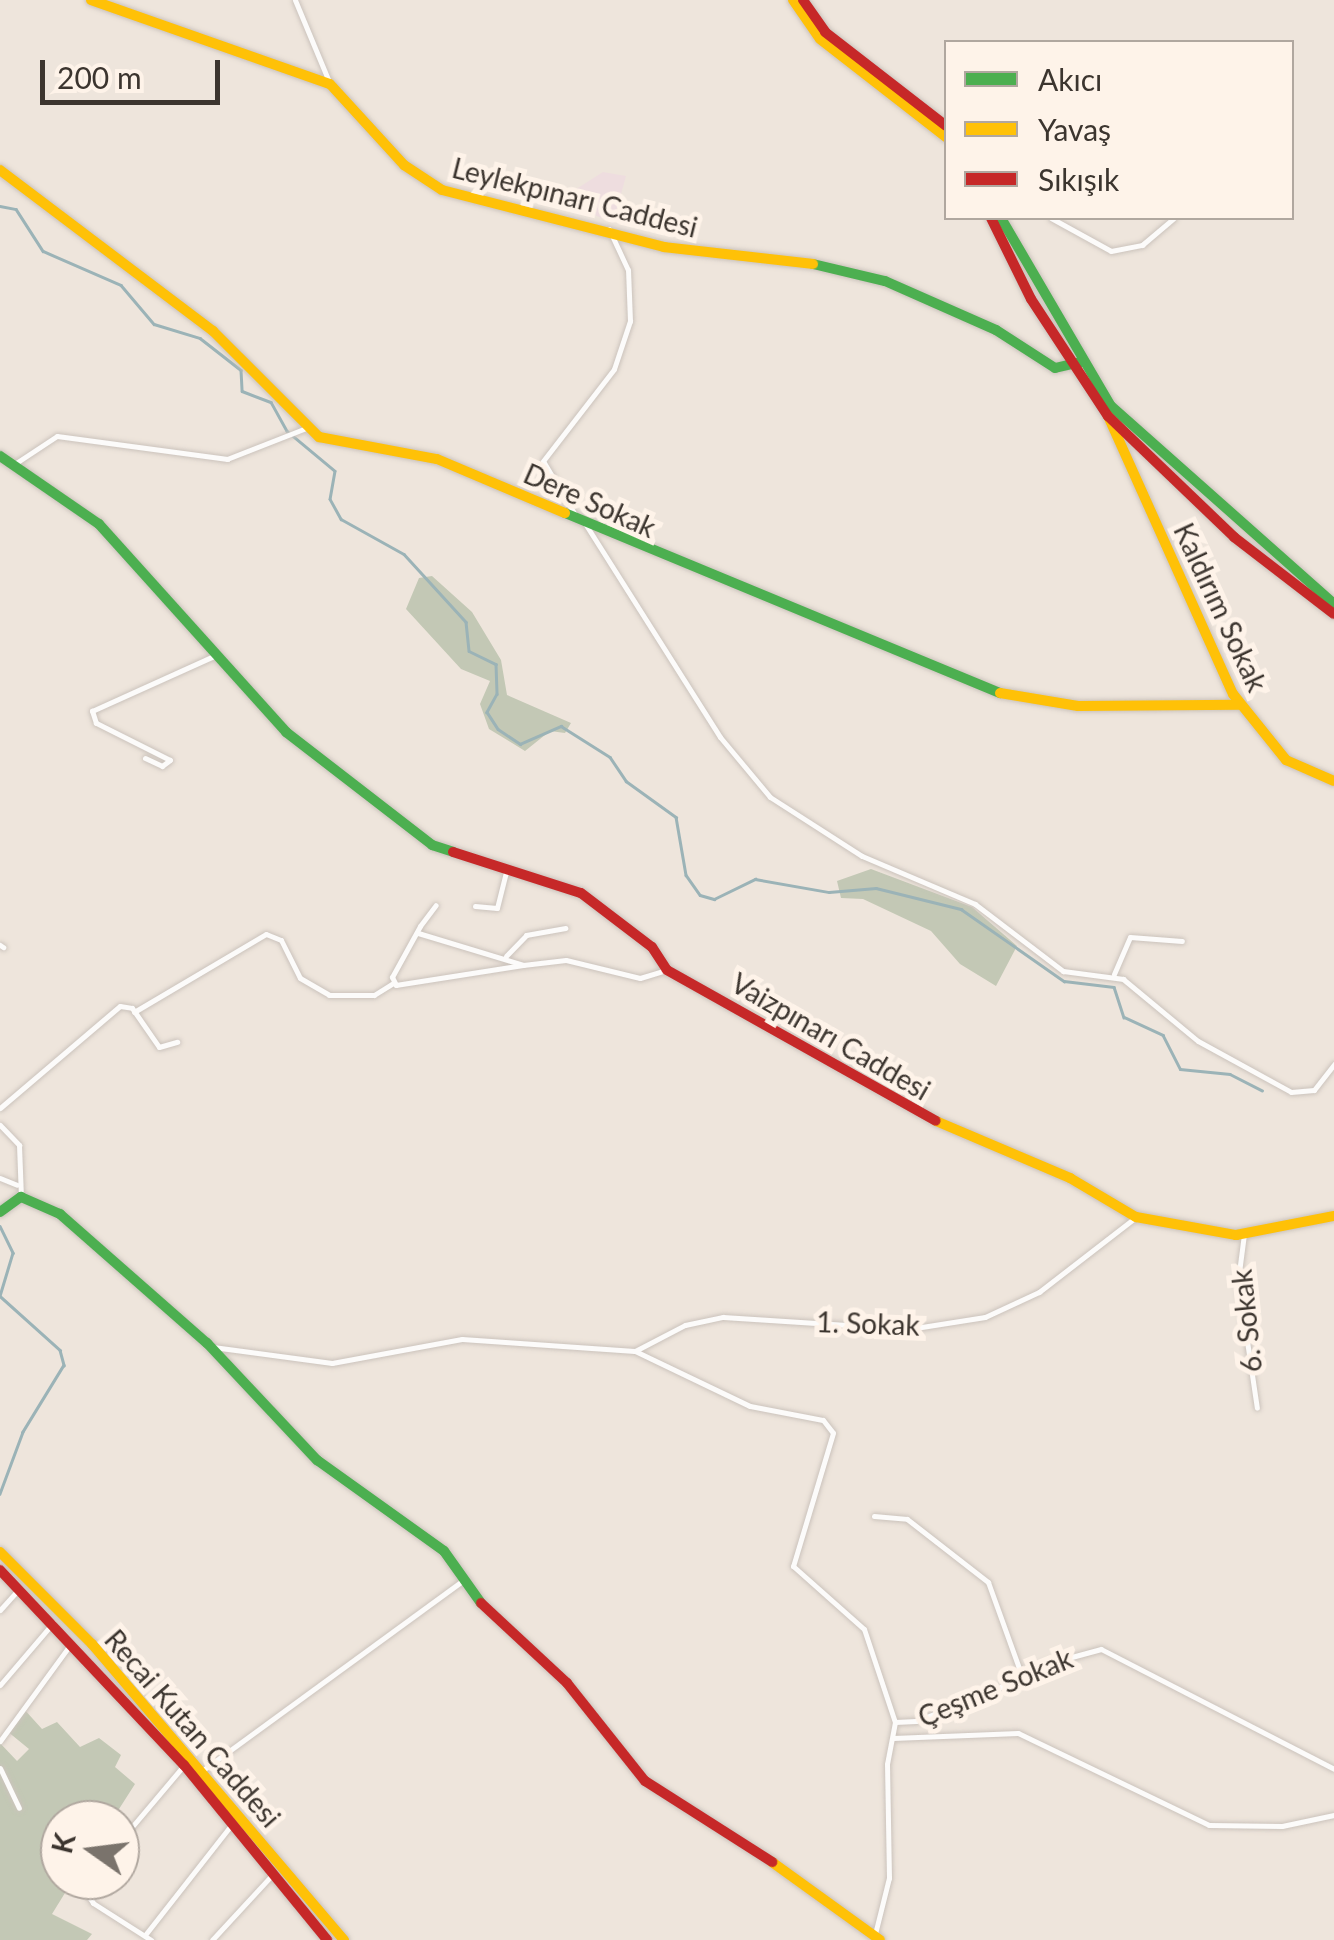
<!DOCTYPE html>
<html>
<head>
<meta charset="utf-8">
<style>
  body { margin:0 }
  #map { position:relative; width:1334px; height:1940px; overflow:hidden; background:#eee5dc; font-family:Lato,sans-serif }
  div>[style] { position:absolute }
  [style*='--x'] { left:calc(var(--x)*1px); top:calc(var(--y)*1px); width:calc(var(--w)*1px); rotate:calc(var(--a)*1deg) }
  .education>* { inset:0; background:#eedddf }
  .forest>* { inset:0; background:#c3c8b5 }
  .stream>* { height:2.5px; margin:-1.25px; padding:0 1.25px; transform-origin:1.25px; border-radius:1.25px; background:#9bb3b7 }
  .roads { filter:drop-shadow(0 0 2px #cbc3bc) drop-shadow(0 0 2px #cbc3bc) }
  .street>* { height:5px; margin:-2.5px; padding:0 2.5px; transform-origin:2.5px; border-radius:2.5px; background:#fcfbfa }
  .fast>* { height:10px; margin:-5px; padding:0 5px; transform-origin:5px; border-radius:5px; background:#4caf50 }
  .slow>* { height:10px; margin:-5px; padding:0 5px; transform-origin:5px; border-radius:5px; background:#ffc107 }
  .jam>* { height:10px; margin:-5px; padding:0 5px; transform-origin:5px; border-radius:5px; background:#c62828 }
  span { translate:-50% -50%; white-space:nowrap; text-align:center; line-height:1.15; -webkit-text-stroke:10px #fef3e9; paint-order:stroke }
  .street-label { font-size:28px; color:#3c352f }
  .legend { position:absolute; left:944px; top:40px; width:350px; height:180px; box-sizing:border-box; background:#fef3e9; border:2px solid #b0a79f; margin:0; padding:12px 18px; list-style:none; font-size:30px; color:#3c352f }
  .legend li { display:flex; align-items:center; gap:20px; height:50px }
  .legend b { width:50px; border:2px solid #b0a79f }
  .north { position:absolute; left:40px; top:1800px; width:100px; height:100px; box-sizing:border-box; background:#fef3e9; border:2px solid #b0a79f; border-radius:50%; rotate:284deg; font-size:28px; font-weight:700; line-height:40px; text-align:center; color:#3c352f }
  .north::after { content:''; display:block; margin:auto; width:35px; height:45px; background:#7a736c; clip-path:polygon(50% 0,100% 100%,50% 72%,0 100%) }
  .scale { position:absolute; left:40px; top:60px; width:180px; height:45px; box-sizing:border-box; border:5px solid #3c352f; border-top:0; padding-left:12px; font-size:30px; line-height:35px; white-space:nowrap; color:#3c352f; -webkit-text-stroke:8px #fef3e9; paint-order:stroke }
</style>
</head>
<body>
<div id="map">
  <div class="education">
    <i style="clip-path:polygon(603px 172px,626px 176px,613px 223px,583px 210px,570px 193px)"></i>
  </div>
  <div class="forest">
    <i style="clip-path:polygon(432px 576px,472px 612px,501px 660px,507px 695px,571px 723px,565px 733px,550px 731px,525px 751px,489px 729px,480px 704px,490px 681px,461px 669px,406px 609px,419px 578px)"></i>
    <i style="clip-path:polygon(871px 869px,972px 907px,1017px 946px,996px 986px,960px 964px,931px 931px,863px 899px,841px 898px,837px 881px)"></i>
    <i style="clip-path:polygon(23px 1708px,42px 1729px,57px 1722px,80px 1747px,99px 1738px,121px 1755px,115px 1767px,135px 1784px,112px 1820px,60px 1820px,60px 1880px,73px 1880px,52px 1914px,92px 1934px,87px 1940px,0 1940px,0 1743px,17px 1761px,29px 1749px,7px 1731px)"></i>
  </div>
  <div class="stream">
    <i style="--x:0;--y:206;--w:16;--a:11"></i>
    <i style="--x:16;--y:209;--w:50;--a:57.3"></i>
    <i style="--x:43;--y:251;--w:85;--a:23.6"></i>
    <i style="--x:121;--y:285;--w:51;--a:49.8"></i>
    <i style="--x:154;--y:324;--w:48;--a:16.9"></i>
    <i style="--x:200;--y:338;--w:52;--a:38"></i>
    <i style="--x:241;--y:370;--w:21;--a:87"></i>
    <i style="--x:242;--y:391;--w:31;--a:21"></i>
    <i style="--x:271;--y:402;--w:33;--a:61"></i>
    <i style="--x:287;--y:431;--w:62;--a:39.8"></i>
    <i style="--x:335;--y:471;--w:28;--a:100"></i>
    <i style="--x:330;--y:499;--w:23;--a:61"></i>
    <i style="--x:341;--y:519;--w:72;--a:29.1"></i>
    <i style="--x:404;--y:554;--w:92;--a:47.6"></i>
    <i style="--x:466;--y:622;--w:29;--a:84"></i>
    <i style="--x:469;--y:651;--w:30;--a:26"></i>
    <i style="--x:496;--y:664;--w:30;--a:88"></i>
    <i style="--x:497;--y:694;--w:21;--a:119"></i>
    <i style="--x:487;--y:712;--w:20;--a:57"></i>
    <i style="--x:498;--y:729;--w:27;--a:34"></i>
    <i style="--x:520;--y:744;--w:45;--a:-23.7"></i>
    <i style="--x:561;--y:726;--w:58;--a:32.3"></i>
    <i style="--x:610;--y:757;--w:29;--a:56"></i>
    <i style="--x:626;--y:781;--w:62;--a:35.8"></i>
    <i style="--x:676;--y:817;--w:59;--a:80.2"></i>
    <i style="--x:686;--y:875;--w:24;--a:55"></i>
    <i style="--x:700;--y:895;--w:15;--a:16"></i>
    <i style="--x:714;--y:899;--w:46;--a:-26"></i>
    <i style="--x:755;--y:879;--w:75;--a:10"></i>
    <i style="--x:829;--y:892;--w:47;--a:-4.9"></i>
    <i style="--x:876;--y:888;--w:88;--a:13.9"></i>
    <i style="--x:961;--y:909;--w:126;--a:35"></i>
    <i style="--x:1064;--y:981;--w:50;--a:6.8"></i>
    <i style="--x:1114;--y:987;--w:32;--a:72"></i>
    <i style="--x:1124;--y:1017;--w:43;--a:24.8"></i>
    <i style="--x:1163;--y:1035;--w:38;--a:63"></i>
    <i style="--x:1180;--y:1069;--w:50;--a:5.7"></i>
    <i style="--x:1230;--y:1074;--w:36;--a:27"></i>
    <i style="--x:0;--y:1226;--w:30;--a:64"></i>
    <i style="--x:13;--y:1253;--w:45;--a:106.8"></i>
    <i style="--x:0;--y:1296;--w:81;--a:42"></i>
    <i style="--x:60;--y:1350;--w:16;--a:75"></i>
    <i style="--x:64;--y:1365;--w:79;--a:121.5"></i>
    <i style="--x:23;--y:1432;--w:66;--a:110.4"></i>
  </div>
  <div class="roads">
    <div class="street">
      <i style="--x:295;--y:0;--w:91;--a:67.4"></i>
      <i style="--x:1051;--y:218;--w:68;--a:28.8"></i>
      <i style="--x:1111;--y:251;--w:32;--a:-11"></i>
      <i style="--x:1142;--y:245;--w:42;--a:-40.2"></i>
      <i style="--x:16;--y:463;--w:49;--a:-33.4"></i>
      <i style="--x:57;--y:436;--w:172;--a:7.7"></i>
      <i style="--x:227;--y:459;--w:85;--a:-21.4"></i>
      <i style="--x:577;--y:518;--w:66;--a:-120.8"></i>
      <i style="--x:543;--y:461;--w:116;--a:-52.3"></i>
      <i style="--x:614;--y:369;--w:51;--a:-71.6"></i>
      <i style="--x:630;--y:321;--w:51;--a:-92.2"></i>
      <i style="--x:628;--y:270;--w:45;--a:-114.9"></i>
      <i style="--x:586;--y:525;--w:251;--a:57.7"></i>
      <i style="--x:720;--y:737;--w:78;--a:50.2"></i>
      <i style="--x:770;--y:797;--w:109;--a:32.7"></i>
      <i style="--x:862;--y:856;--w:123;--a:23"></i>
      <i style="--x:975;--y:904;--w:111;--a:37.3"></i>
      <i style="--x:1063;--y:971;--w:61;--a:7.6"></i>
      <i style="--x:1123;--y:979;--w:97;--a:39.6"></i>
      <i style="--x:1198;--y:1041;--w:106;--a:28.7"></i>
      <i style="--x:1291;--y:1092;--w:23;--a:-5"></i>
      <i style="--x:1314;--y:1090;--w:33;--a:-52"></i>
      <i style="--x:145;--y:758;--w:19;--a:25"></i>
      <i style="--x:162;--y:766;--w:10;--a:-37"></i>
      <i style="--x:170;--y:760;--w:83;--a:-153.4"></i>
      <i style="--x:96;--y:723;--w:13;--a:-108"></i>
      <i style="--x:92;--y:711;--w:134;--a:-24.3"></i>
      <i style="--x:475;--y:906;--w:22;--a:5"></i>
      <i style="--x:497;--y:908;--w:36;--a:-76"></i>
      <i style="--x:418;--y:933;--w:110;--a:16.9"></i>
      <i style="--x:523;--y:965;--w:129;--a:171.1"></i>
      <i style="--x:396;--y:985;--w:9;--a:-117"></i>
      <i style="--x:392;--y:977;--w:58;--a:-61.2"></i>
      <i style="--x:420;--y:926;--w:26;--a:-53"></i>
      <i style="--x:0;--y:945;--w:4;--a:34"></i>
      <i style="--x:506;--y:956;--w:29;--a:-46"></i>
      <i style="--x:526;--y:935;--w:40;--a:-10"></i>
      <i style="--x:523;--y:965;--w:43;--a:-6.6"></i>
      <i style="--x:566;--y:960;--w:76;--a:13.7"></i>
      <i style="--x:640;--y:978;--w:28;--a:-17"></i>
      <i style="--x:1114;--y:974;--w:40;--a:-66.6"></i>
      <i style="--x:1130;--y:937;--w:52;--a:4.4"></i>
      <i style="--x:134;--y:1012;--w:153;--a:-30.6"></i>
      <i style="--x:266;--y:934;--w:16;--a:22"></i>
      <i style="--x:281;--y:940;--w:42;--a:63.4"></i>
      <i style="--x:300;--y:978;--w:34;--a:30"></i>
      <i style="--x:329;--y:995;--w:45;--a:0"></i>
      <i style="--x:374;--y:995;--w:22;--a:-32"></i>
      <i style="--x:0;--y:1108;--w:157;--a:-40.4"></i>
      <i style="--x:120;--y:1006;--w:12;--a:9"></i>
      <i style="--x:132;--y:1008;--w:47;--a:55.3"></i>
      <i style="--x:159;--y:1047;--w:19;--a:-16"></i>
      <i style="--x:0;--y:1125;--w:28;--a:46"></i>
      <i style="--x:19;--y:1145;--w:52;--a:87.8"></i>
      <i style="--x:0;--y:1178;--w:18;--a:22"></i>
      <i style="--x:1244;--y:1234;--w:46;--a:97.4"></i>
      <i style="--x:1238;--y:1280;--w:129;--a:81.6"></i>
      <i style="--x:213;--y:1347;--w:120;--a:7.7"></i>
      <i style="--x:332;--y:1363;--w:132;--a:-10.5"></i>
      <i style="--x:462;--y:1339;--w:173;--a:4"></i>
      <i style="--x:635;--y:1351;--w:127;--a:25.6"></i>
      <i style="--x:750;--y:1406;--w:74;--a:10.9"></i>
      <i style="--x:823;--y:1420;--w:16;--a:52"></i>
      <i style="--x:833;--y:1433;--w:139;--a:106.7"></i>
      <i style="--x:793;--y:1566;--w:95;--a:41.6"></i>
      <i style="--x:864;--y:1629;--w:98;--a:71.6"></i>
      <i style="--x:895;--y:1722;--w:21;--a:-3"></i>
      <i style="--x:916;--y:1721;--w:88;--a:-21.3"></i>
      <i style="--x:998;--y:1689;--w:28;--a:-39"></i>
      <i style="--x:1020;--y:1671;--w:84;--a:-15.2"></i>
      <i style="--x:1101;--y:1649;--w:262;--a:27.2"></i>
      <i style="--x:635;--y:1351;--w:56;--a:-27.5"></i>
      <i style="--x:685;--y:1325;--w:39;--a:-12"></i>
      <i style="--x:723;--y:1317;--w:186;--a:3.7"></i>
      <i style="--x:909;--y:1329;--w:77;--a:-9"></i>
      <i style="--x:985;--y:1317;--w:60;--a:-24.8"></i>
      <i style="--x:1039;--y:1292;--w:123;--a:-37.7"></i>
      <i style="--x:874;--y:1516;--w:33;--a:5"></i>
      <i style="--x:907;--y:1519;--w:103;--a:37.9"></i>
      <i style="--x:988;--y:1582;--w:95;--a:70.2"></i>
      <i style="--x:0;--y:1610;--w:27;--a:-48"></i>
      <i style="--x:0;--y:1685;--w:82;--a:-49.5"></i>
      <i style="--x:893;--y:1738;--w:125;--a:-2.3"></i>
      <i style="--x:1018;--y:1733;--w:212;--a:25.7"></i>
      <i style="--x:1209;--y:1825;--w:73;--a:0.8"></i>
      <i style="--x:1282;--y:1826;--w:53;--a:-11.9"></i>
      <i style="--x:0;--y:1741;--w:119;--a:-53.9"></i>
      <i style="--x:0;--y:1768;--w:44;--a:64.6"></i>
      <i style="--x:203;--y:1770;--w:324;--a:-36.1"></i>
      <i style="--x:120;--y:1841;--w:99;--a:-49.9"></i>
      <i style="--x:89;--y:1880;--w:10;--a:127"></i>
      <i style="--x:83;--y:1888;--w:18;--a:56"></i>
      <i style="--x:93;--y:1903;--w:69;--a:32.5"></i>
      <i style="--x:875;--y:1934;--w:58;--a:-76"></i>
      <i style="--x:889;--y:1878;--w:114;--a:-91"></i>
      <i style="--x:887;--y:1764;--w:43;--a:-79.2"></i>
      <i style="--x:145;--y:1935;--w:141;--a:-51.9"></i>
      <i style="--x:212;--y:1940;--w:90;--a:-47.3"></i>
    </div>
    <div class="fast">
      <i style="--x:1001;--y:218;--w:218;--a:59.7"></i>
      <i style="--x:1111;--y:406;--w:298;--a:41.6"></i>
      <i style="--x:813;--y:264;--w:74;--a:13.3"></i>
      <i style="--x:885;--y:281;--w:121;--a:23.8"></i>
      <i style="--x:996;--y:330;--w:70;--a:32.8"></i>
      <i style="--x:1055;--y:368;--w:27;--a:-13"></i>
      <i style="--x:0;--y:456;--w:120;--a:34.5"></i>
      <i style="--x:99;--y:524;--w:280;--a:48"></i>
      <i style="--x:286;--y:732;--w:185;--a:37.7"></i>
      <i style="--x:432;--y:845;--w:22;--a:18"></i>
      <i style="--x:565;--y:513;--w:471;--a:22.5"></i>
      <i style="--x:0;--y:1212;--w:26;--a:-36"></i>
      <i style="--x:21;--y:1197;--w:43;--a:23.6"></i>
      <i style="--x:60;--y:1214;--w:196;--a:41.3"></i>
      <i style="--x:207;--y:1343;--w:161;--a:46.8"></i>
      <i style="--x:317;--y:1460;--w:156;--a:35.6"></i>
      <i style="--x:444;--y:1551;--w:64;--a:54.6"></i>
    </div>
    <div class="slow">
      <i style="--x:91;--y:0;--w:253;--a:19.4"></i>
      <i style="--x:330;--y:84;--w:110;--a:47.6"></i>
      <i style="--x:404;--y:165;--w:45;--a:33.3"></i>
      <i style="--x:442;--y:190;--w:229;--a:14.4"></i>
      <i style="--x:664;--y:247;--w:150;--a:6.5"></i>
      <i style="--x:793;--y:0;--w:47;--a:55.3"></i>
      <i style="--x:820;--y:39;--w:160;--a:37.9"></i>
      <i style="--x:0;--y:170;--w:267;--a:37.1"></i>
      <i style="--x:213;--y:331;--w:150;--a:45"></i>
      <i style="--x:319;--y:437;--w:120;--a:10.6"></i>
      <i style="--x:437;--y:459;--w:139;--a:22.9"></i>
      <i style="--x:1108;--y:416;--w:305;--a:65.8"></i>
      <i style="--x:1233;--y:694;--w:85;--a:51.2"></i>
      <i style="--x:1286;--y:760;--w:52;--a:23.6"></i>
      <i style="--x:1000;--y:693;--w:79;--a:9.5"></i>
      <i style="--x:1078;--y:706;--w:162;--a:-0.4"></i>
      <i style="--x:936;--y:1121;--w:146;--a:23"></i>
      <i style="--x:1070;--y:1178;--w:77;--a:30.6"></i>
      <i style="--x:1136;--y:1217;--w:102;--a:10.2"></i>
      <i style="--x:1236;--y:1235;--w:100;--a:-11"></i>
      <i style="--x:0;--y:1552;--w:130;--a:45"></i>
      <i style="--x:92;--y:1644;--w:389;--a:49.6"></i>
      <i style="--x:772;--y:1862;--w:133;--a:35.8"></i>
    </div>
    <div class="jam">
      <i style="--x:803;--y:0;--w:39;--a:55"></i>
      <i style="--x:825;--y:32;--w:153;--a:37.8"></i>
      <i style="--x:991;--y:218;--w:90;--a:63.7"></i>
      <i style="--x:1031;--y:299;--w:140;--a:56.7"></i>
      <i style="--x:1108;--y:416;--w:175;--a:43.8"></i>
      <i style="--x:1234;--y:537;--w:126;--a:37.6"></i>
      <i style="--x:453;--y:852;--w:134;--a:17.8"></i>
      <i style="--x:581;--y:893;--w:89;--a:37.3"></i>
      <i style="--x:652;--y:947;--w:27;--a:57"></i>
      <i style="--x:667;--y:970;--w:308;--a:29.3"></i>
      <i style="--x:0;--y:1570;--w:268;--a:46.7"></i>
      <i style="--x:184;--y:1765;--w:226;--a:50.7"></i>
      <i style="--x:481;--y:1603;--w:117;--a:42.9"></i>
      <i style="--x:567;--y:1683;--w:125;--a:51.5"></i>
      <i style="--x:645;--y:1781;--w:151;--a:32.5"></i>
    </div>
  </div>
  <div class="street-label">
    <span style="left:575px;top:197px;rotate:14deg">Leylekpınarı Caddesi</span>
    <span style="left:590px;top:500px;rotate:24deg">Dere Sokak</span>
    <span style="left:1221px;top:607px;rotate:65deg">Kaldırım Sokak</span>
    <span style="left:831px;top:1036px;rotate:30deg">Vaizpınarı Caddesi</span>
    <span style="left:1246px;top:1321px;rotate:-96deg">6. Sokak</span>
    <span style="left:868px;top:1323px;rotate:2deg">1. Sokak</span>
    <span style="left:995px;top:1687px;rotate:-22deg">Çeşme Sokak</span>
    <span style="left:193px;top:1728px;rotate:49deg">Recai Kutan Caddesi</span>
  </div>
  <ul class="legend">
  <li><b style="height:12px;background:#4caf50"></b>Akıcı</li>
  <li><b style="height:12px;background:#ffc107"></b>Yavaş</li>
  <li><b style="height:12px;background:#c62828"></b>Sıkışık</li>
  </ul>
  <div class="north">K</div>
  <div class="scale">200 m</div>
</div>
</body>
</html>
